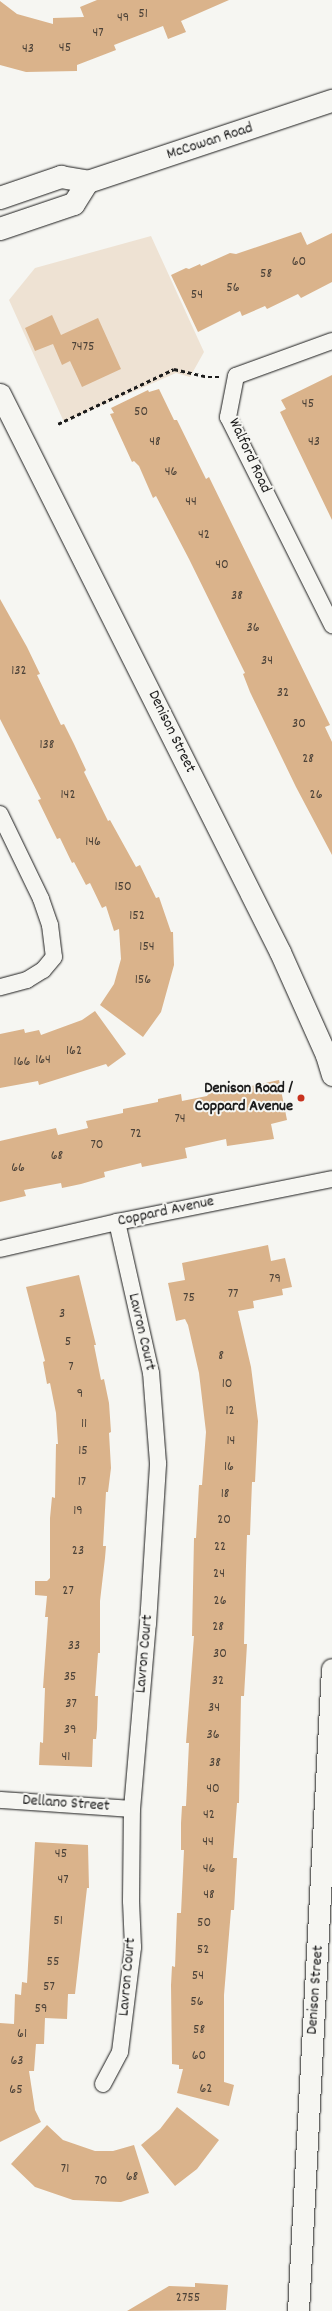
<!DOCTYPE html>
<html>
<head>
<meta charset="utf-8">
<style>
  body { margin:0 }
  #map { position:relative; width:332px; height:2311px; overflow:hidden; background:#f6f6f2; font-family:Dekko,sans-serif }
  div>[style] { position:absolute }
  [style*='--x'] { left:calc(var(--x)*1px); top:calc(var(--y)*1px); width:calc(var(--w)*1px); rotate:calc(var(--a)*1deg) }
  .built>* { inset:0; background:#eee2d3 }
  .building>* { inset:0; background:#dab38b }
  .path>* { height:2.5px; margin-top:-1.25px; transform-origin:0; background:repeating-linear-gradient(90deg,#1c1c1c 0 4px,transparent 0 7px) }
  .roads { filter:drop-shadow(0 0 1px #1c1c1c) drop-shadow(0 0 1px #1c1c1c) }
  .minor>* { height:16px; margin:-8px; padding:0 8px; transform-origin:8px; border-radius:8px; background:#f6f6f2 }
  .tertiary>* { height:21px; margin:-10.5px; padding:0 10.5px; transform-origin:10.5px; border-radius:10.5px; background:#f6f6f2 }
  .secondary>* { height:22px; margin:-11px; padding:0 11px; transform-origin:11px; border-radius:11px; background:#f6f6f2 }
  .dots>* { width:11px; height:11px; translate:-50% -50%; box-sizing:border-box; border:2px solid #f6f6f2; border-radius:50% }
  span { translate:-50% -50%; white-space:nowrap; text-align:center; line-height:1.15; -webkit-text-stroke:4px #f6f6f2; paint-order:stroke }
  .number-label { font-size:14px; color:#4c4238 }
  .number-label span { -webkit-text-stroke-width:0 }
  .street-label { font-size:16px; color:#1c1c1c }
  .poi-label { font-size:16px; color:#1c1c1c; font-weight:700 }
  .right { translate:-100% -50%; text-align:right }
</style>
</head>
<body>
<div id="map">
  <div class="built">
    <i style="clip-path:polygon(151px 236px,204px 352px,190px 377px,176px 373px,64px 422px,9px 300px,35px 268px)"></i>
  </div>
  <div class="building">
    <i style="clip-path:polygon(97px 0,229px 0,181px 21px,186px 32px,168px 39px,163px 26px,114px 45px,116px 50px,77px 65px,77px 71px,26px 72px,0 65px,0 1px,17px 14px,53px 24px,53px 18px,84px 17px,80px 7px)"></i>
    <i style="clip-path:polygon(301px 232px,307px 245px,332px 233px,332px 282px,301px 298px,298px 294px,267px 309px,265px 306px,242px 316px,240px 311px,198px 332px,171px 275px,186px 268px,189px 269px,200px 264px,201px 266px,230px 253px,236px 254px)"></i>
    <i style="clip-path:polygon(52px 315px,61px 335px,98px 318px,121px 369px,82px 387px,70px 361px,62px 365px,53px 344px,35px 351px,25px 328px)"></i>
    <i style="clip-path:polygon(332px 375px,332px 520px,280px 412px,286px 409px,281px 400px)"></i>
    <i style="clip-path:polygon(159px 389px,174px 420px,177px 420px,206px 479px,209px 477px,330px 725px,325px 727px,332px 742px,332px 855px,296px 787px,250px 692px,243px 674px,245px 673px,189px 559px,156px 496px,153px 498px,139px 466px,134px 461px,132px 462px,110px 414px,114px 413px,111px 408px,148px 390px,149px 392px)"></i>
    <i style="clip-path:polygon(0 599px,27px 647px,40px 674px,37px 675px,61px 725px,64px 724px,74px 744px,86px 770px,84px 772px,108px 821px,110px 820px,136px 867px,140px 865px,156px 898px,159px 897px,171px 932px,173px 932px,174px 965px,161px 1012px,143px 1037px,100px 1005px,114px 984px,121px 959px,119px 929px,114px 931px,106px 906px,102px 908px,90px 883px,86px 885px,74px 862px,72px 863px,60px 838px,57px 839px,38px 800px,41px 799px,0 719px)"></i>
    <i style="clip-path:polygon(95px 1011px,126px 1054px,108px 1067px,106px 1064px,39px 1085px,38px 1081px,0 1088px,0 1034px,24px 1029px,25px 1033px,39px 1030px,41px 1035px,82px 1020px)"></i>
    <i style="clip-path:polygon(279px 1080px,287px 1120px,271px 1124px,274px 1139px,227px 1146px,226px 1139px,185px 1148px,187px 1158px,142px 1167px,141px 1163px,104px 1172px,105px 1177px,81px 1184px,62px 1188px,61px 1183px,24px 1190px,26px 1196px,0 1202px,0 1141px,56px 1128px,58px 1135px,88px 1128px,86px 1121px,123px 1113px,123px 1109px,158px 1102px,158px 1099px,181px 1094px,182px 1101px,207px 1096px,217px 1083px,228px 1091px)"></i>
    <i style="clip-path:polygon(268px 1245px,271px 1261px,285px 1258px,292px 1287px,282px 1289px,283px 1295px,253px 1301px,254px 1308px,238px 1311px,251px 1367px,258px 1421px,255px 1482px,252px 1482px,250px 1535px,247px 1535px,246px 1566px,244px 1644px,247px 1644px,244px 1696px,241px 1696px,239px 1803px,237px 1803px,233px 1858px,237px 1858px,234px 1910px,231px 1910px,224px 1995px,224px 2082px,234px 2085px,229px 2106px,177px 2093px,183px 2069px,179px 2069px,179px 2065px,172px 2064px,171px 1985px,172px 1966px,175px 1967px,177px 1913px,181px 1913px,184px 1850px,181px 1850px,181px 1823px,182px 1806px,186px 1806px,189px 1743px,186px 1743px,187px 1729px,194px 1636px,192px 1636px,194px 1538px,196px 1538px,199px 1485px,202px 1485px,206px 1432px,199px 1373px,188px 1325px,185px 1319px,176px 1321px,168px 1283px,185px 1280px,182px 1263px)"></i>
    <i style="clip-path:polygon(79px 1275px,96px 1345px,94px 1345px,101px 1380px,104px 1379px,109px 1403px,111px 1432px,109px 1433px,111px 1468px,108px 1492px,106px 1492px,103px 1546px,106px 1546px,105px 1558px,100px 1601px,100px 1653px,98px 1653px,95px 1696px,98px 1696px,97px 1729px,96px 1739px,93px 1739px,92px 1767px,39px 1765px,40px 1742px,43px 1743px,45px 1688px,43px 1688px,48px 1617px,45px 1617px,47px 1596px,35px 1595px,35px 1581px,47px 1581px,50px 1578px,50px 1518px,52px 1497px,55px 1498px,56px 1444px,58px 1444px,56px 1413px,50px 1383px,47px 1384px,43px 1362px,45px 1361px,26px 1287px)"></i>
    <i style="clip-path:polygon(35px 1842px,88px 1845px,89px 1888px,87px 1888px,75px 1994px,68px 1994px,67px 2019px,45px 2018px,44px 2044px,36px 2044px,34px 2071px,29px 2071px,35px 2110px,41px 2122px,0 2142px,0 2023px,14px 2024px,15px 1994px,21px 1995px,22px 1982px,27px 1983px)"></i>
    <i style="clip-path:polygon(177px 2107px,219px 2140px,197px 2169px,175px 2186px,141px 2145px,160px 2129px)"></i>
    <i style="clip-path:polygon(47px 2125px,63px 2140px,95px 2151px,113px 2151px,134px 2145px,149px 2193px,121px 2202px,73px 2200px,35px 2187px,11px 2164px)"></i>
    <i style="clip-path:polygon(195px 2283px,228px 2285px,226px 2310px,127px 2311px,169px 2286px,195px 2287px)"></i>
  </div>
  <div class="path">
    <i style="--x:58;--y:424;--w:128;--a:-25.4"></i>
    <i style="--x:174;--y:369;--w:35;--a:13"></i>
    <i style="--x:208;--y:377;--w:11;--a:0"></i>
  </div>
  <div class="roads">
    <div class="minor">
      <i style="--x:332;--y:341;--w:102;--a:160"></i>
      <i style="--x:236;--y:376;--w:42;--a:101"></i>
      <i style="--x:228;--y:417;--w:233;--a:63.4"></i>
      <i style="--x:0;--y:814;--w:94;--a:64.2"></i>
      <i style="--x:41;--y:899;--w:28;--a:71"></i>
      <i style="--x:50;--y:925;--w:32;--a:83"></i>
      <i style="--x:54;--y:957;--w:17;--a:130"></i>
      <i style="--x:43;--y:970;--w:19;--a:148"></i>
      <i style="--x:27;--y:980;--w:28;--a:165"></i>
      <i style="--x:0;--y:1249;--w:120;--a:-13"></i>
      <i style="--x:117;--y:1222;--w:219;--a:-11.3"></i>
      <i style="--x:0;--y:1800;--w:132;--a:3.9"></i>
      <i style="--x:103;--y:2084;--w:36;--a:-62"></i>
      <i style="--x:120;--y:2052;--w:106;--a:-82.9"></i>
      <i style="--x:133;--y:1947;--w:46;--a:-92.5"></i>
      <i style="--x:131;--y:1901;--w:92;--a:-89.4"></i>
      <i style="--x:132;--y:1809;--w:186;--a:-85.1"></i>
      <i style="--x:148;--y:1624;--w:161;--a:-86.4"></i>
      <i style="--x:158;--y:1463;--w:90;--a:-94.4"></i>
      <i style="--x:151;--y:1373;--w:155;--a:-102.7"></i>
    </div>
    <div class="tertiary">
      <i style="--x:0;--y:394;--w:624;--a:63.35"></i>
      <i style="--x:280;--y:952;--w:113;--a:65.9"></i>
      <i style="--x:326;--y:1055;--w:21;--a:73"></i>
      <i style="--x:298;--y:2311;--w:643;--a:-86.97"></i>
    </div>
    <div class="secondary">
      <i style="--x:0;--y:198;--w:65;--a:-19"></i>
      <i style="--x:61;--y:177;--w:27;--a:10"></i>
      <i style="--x:88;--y:182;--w:257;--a:-18.4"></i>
      <i style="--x:0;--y:229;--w:78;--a:-18.7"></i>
      <i style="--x:74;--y:204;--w:26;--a:-58"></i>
    </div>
  </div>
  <div class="dots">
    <i style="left:301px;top:1098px;background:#c8321e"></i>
  </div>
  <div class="number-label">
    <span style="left:143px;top:14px">51</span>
    <span style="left:123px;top:18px">49</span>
    <span style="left:98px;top:33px">47</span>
    <span style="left:65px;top:48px">45</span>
    <span style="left:28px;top:49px">43</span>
    <span style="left:299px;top:262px">60</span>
    <span style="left:266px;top:274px">58</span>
    <span style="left:233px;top:288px">56</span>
    <span style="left:197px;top:295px">54</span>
    <span style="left:83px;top:347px">7475</span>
    <span style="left:308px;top:404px">45</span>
    <span style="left:141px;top:412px">50</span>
    <span style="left:155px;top:442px">48</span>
    <span style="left:314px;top:442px">43</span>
    <span style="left:171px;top:472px">46</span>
    <span style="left:191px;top:502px">44</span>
    <span style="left:204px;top:535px">42</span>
    <span style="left:222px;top:565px">40</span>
    <span style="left:237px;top:596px">38</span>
    <span style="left:253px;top:628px">36</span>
    <span style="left:267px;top:661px">34</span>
    <span style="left:19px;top:671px">132</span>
    <span style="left:283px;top:693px">32</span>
    <span style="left:299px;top:724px">30</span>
    <span style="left:47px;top:745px">138</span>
    <span style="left:308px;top:759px">28</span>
    <span style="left:68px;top:795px">142</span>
    <span style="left:316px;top:795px">26</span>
    <span style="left:93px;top:842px">146</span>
    <span style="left:123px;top:887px">150</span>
    <span style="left:137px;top:916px">152</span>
    <span style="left:147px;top:947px">154</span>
    <span style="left:143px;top:980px">156</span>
    <span style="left:74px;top:1051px">162</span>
    <span style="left:43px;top:1060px">164</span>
    <span style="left:22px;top:1062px">166</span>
    <span style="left:180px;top:1119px">74</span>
    <span style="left:136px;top:1134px">72</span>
    <span style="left:97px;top:1145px">70</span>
    <span style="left:57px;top:1156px">68</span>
    <span style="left:18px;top:1168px">66</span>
    <span style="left:275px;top:1279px">79</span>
    <span style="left:233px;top:1294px">77</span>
    <span style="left:189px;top:1298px">75</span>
    <span style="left:62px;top:1314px">3</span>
    <span style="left:68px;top:1342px">5</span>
    <span style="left:221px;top:1356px">8</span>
    <span style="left:71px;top:1367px">7</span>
    <span style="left:227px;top:1384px">10</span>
    <span style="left:80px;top:1394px">9</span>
    <span style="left:230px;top:1411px">12</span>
    <span style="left:84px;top:1424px">11</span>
    <span style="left:231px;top:1441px">14</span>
    <span style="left:83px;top:1451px">15</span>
    <span style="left:229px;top:1467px">16</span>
    <span style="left:82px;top:1482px">17</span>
    <span style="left:225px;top:1494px">18</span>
    <span style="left:78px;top:1511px">19</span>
    <span style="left:224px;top:1520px">20</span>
    <span style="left:220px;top:1547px">22</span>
    <span style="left:78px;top:1551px">23</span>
    <span style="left:219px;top:1574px">24</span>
    <span style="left:68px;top:1591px">27</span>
    <span style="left:220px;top:1601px">26</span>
    <span style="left:218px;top:1627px">28</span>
    <span style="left:74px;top:1646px">33</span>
    <span style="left:220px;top:1654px">30</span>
    <span style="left:70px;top:1677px">35</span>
    <span style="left:218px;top:1681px">32</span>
    <span style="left:71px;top:1704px">37</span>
    <span style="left:214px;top:1708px">34</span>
    <span style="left:70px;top:1730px">39</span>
    <span style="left:213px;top:1735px">36</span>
    <span style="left:66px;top:1757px">41</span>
    <span style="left:215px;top:1763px">38</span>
    <span style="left:213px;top:1789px">40</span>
    <span style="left:209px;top:1815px">42</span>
    <span style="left:208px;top:1842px">44</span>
    <span style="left:61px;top:1854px">45</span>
    <span style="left:209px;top:1869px">46</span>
    <span style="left:63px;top:1880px">47</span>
    <span style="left:209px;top:1895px">48</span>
    <span style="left:58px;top:1921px">51</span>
    <span style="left:204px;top:1923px">50</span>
    <span style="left:203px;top:1950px">52</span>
    <span style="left:53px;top:1962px">55</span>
    <span style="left:198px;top:1976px">54</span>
    <span style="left:49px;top:1987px">57</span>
    <span style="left:197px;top:2002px">56</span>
    <span style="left:41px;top:2009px">59</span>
    <span style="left:199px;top:2030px">58</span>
    <span style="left:22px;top:2034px">61</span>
    <span style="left:199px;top:2056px">60</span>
    <span style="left:17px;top:2061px">63</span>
    <span style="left:206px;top:2089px">62</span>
    <span style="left:16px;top:2090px">65</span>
    <span style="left:65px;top:2169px">71</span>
    <span style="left:132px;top:2177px">68</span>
    <span style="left:101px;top:2181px">70</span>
    <span style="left:188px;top:2298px">2755</span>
  </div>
  <div class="street-label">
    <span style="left:210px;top:142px;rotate:-18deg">McCowan Road</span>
    <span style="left:249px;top:456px;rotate:65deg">Walford Road</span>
    <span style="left:171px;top:732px;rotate:64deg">Denison Street</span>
    <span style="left:166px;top:1212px;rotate:-12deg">Coppard Avenue</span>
    <span style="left:141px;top:1332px;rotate:77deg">Lavron Court</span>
    <span style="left:145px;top:1654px;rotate:-85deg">Lavron Court</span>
    <span style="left:66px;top:1804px;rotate:4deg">Dellano Street</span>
    <span style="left:128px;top:1977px;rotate:-85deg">Lavron Court</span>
    <span style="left:316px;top:1990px;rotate:-86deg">Denison Street</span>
  </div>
  <div class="poi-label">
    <span class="right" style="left:293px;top:1098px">Denison Road /<br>Coppard Avenue</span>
  </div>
</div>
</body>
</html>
